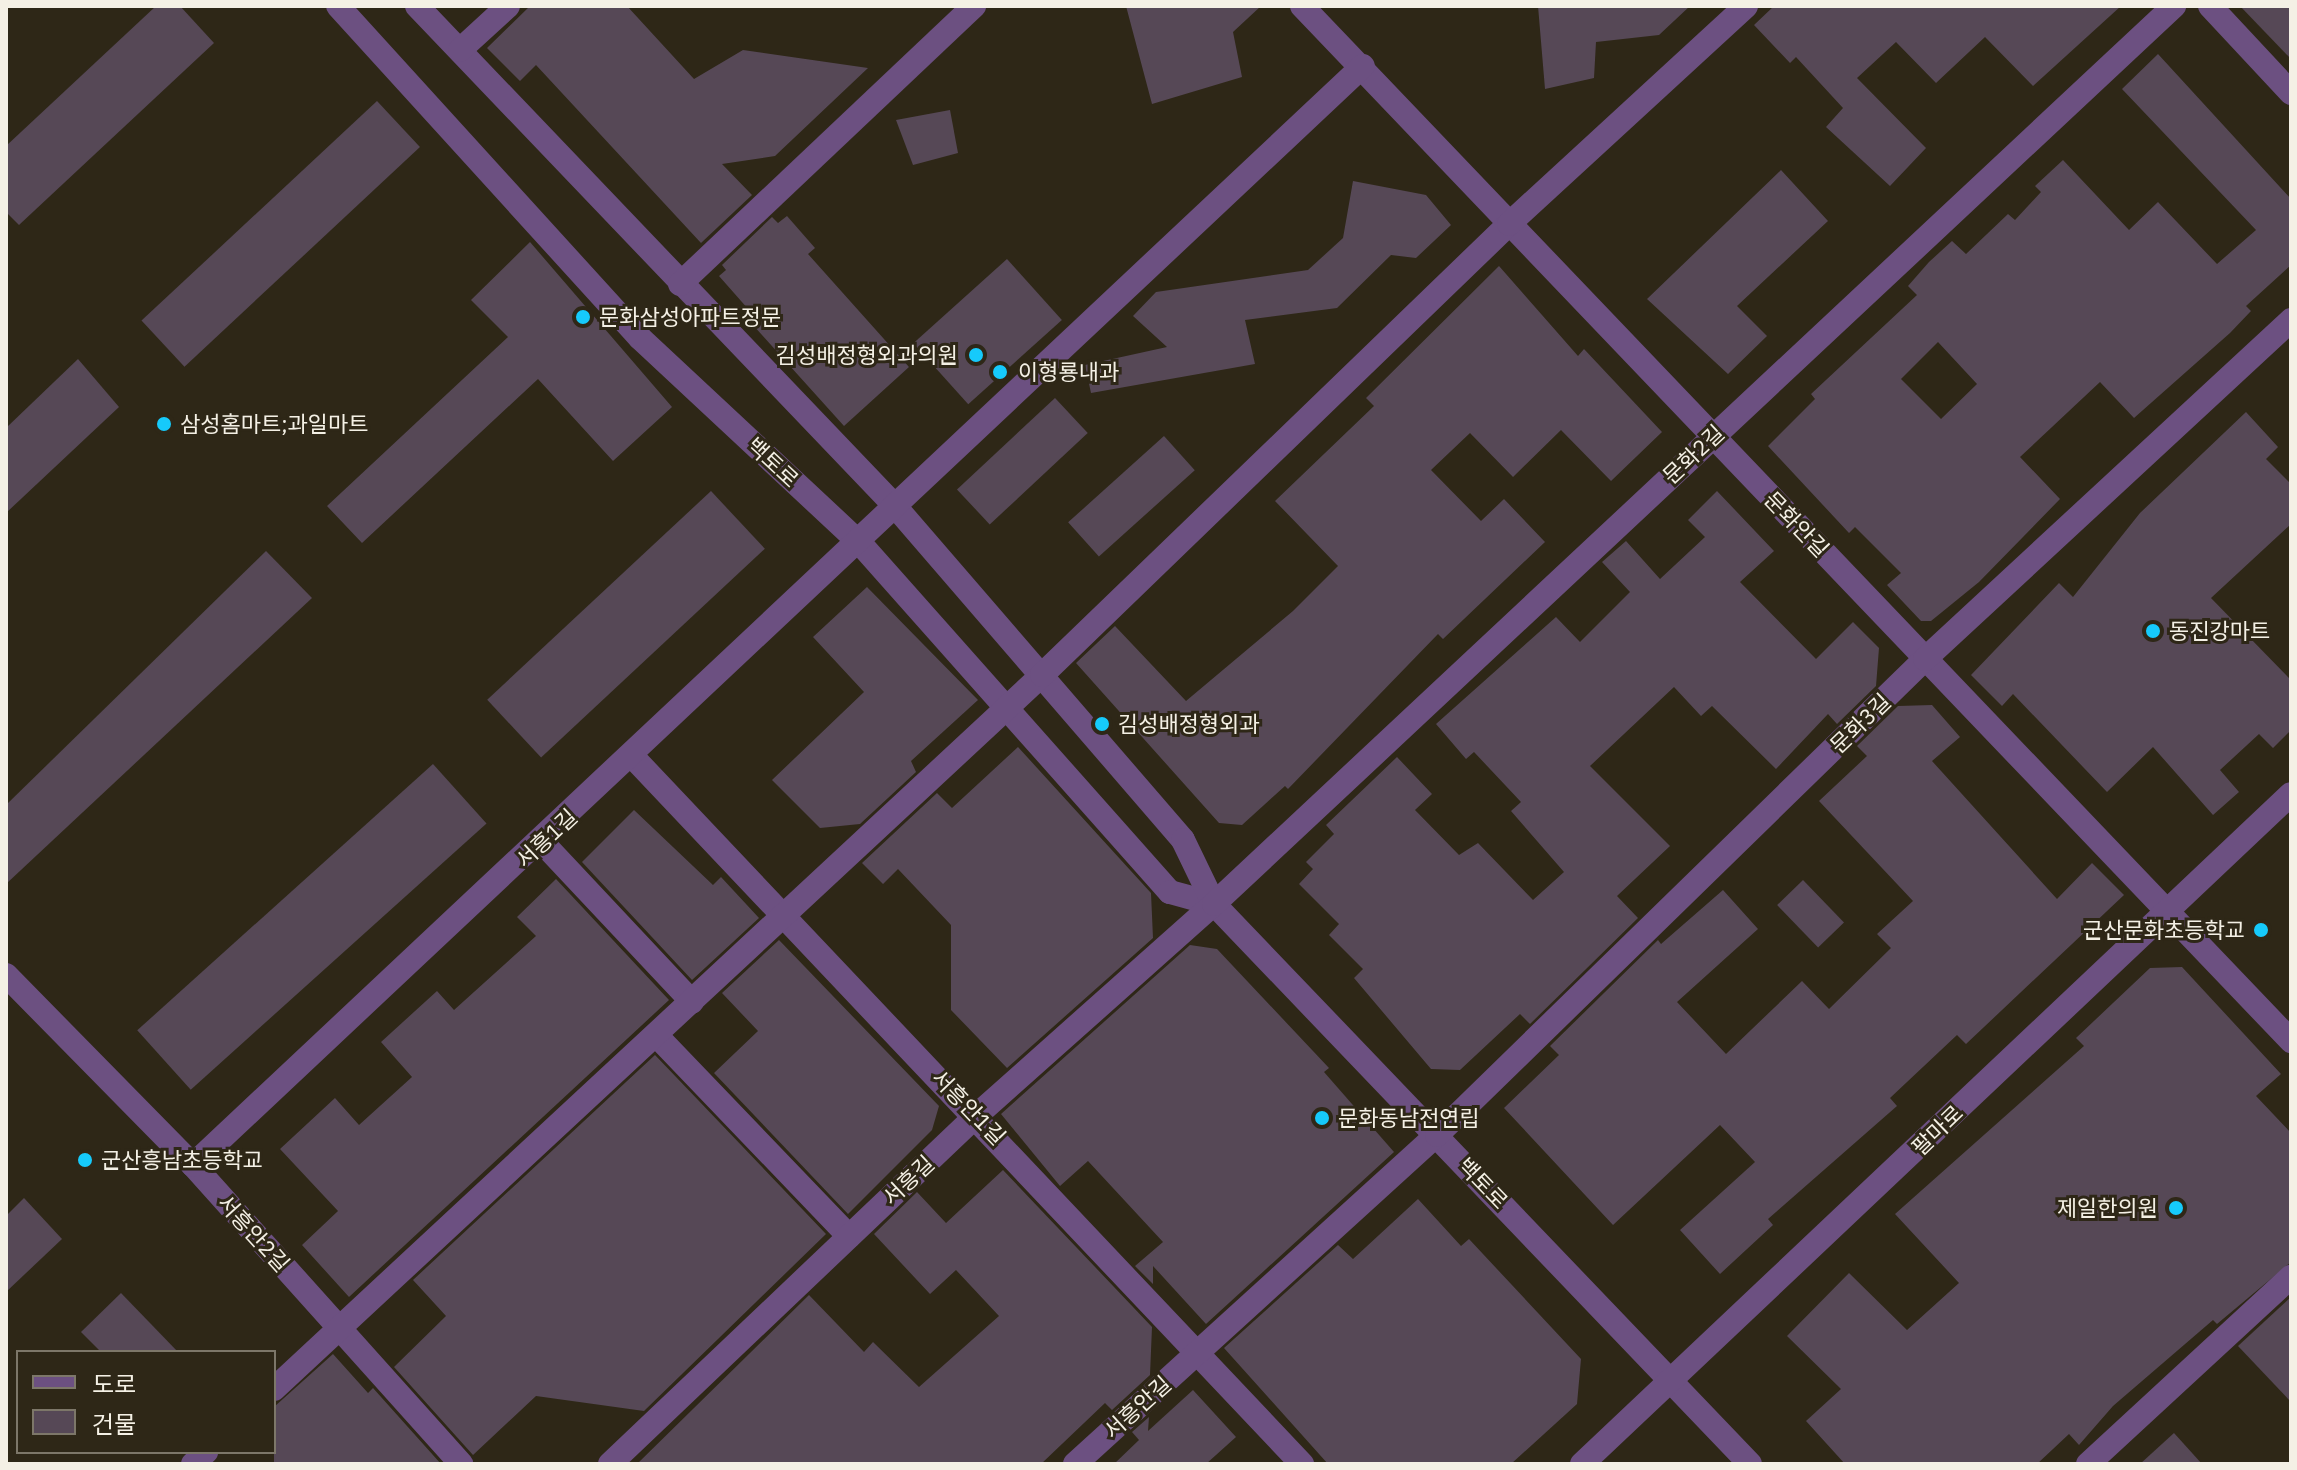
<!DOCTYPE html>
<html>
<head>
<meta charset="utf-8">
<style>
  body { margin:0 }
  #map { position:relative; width:2297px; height:1470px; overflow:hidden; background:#2e2717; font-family:"IBM Plex Sans","Noto Sans KR",sans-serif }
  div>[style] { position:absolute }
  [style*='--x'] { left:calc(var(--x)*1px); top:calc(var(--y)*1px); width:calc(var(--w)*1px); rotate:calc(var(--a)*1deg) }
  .building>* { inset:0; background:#564856; transform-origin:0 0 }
  .minor>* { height:24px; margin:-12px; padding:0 12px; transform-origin:12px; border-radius:12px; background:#6c5081 }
  .dots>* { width:22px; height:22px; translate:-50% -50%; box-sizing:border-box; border:4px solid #2e2717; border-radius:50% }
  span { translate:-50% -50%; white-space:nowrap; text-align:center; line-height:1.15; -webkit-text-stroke:6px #2e2717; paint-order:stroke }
  .poi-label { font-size:22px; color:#f4f0e5 }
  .left { translate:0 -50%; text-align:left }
  .right { translate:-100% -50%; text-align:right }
  .street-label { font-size:22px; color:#f4f0e5 }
  .frame { position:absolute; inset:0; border:8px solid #f4f0e5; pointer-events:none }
  .legend { position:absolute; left:16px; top:1350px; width:260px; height:104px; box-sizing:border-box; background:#2e2717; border:2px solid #7d7769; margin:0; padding:10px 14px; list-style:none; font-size:24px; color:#f4f0e5 }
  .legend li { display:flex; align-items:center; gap:16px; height:40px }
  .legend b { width:40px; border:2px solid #7d7769 }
</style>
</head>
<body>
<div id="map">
  <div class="building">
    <i style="clip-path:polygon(156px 6px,180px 6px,214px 43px,19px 225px,6px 212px,6px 146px)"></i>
    <i style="clip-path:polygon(530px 6px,627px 6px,694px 79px,743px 50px,868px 68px,775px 156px,722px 164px,752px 195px,701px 243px,536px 65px,520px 81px,487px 48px)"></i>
    <i style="clip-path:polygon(1126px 6px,1261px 6px,1233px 32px,1242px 77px,1152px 104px)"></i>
    <i style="clip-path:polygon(1538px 6px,1690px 6px,1659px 35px,1596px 42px,1594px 78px,1545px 89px)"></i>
    <i style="clip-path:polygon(1774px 6px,2121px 6px,2033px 86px,1985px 37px,1936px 83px,1896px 42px,1857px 78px,1926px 148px,1890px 186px,1826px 127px,1843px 108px,1796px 57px,1790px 63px,1754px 25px)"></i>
    <i style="clip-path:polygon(2240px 6px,2291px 6px,2291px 59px)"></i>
    <i style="clip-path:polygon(evenodd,2158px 54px,2291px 199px,2291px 265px,2246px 306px,2251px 311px,2230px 333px,2134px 418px,2100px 382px,2020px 457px,2060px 499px,1979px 582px,1931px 621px,1921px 621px,1887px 585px,1901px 573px,1855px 527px,1849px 533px,1768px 446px,1815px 399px,1811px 394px,1917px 295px,1908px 286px,1929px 262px,1952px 241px,1966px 254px,2008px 214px,2015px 220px,2041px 192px,2035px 186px,2063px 160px,2129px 230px,2158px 202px,2217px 264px,2256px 230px,2122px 89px,2158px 54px,1938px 342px,1977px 384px,1941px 419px,1901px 379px,1938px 342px)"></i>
    <i style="left:377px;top:101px;width:63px;height:322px;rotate:47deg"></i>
    <i style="clip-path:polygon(950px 110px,958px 153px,913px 165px,896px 120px)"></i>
    <i style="clip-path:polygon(1781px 170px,1828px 221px,1737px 306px,1767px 336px,1728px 374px,1647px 299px)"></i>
    <i style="clip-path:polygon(1353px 181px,1426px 195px,1451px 225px,1416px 258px,1391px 255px,1337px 308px,1245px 320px,1255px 364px,1091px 393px,1085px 365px,1167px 347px,1133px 316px,1156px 292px,1308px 270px,1343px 238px)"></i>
    <i style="clip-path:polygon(787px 216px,815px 248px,808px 254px,909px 367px,844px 426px,744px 315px,749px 310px,719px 276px,726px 270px,722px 265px,772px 217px,778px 223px)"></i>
    <i style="clip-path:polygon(530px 242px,672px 407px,613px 461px,538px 379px,362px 543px,327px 506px,508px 337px,471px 300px)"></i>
    <i style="left:1007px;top:259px;width:82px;height:126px;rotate:48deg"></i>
    <i style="clip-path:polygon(1499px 266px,1578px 356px,1584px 349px,1662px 432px,1611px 481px,1561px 430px,1513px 477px,1470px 433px,1431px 470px,1481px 521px,1504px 499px,1545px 542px,1443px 639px,1438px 634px,1288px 789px,1285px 786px,1242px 825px,1219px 823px,1076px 663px,1115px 626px,1186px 701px,1293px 611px,1338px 566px,1275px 501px,1374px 406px,1366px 398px)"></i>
    <i style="clip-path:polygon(78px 359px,119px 407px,6px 513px,6px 428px)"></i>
    <i style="left:1055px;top:398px;width:48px;height:134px;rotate:47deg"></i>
    <i style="clip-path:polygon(2246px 412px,2278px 447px,2266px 459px,2291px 484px,2291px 524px,2211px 598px,2291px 680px,2291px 730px,2273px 748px,2259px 734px,2220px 770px,2239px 792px,2213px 815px,2153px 747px,2107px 792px,2013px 694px,2002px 706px,1971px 675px,2059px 583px,2073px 597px,2140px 513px)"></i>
    <i style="left:1164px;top:436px;width:46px;height:129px;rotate:48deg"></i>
    <i style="left:711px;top:491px;width:79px;height:306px;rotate:47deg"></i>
    <i style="clip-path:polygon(1717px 491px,1774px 551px,1740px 582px,1816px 659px,1853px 622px,1879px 648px,1876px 686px,1837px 724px,1828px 714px,1776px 769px,1712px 706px,1701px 716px,1674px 687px,1590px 766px,1670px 846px,1617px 896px,1638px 918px,1530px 1024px,1520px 1014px,1460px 1070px,1431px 1069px,1354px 978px,1363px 969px,1329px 935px,1339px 924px,1299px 884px,1313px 869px,1306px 862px,1334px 834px,1326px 825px,1397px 757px,1432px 794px,1415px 810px,1459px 855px,1478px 843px,1533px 900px,1564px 872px,1511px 811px,1521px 802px,1474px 752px,1466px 759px,1436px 724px,1556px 617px,1580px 642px,1630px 592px,1602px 562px,1626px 541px,1660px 579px,1705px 537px,1688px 520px)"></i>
    <i style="clip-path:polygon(266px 551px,312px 598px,6px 884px,6px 805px)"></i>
    <i style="clip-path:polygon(867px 587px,978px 700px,911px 761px,916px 772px,860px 824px,820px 828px,772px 780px,864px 692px,813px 637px)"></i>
    <i style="clip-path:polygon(1932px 705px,1960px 737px,1932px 761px,2057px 899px,2092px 863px,2124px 895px,1966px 1044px,1957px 1035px,1890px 1098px,1897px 1106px,1768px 1219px,1773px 1225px,1720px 1274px,1680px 1230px,1755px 1162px,1720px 1125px,1613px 1225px,1504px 1108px,1559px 1055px,1550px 1046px,1658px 940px,1661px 944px,1723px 890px,1758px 929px,1677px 1002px,1726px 1054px,1802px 981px,1829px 1009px,1891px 948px,1877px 934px,1913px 901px,1819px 801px,1867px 756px,1857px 746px,1898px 706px)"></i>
    <i style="clip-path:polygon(1018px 747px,1151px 893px,1153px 938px,1007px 1068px,951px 1010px,951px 925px,898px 869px,883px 884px,862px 863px,937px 793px,952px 808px)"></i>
    <i style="left:433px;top:764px;width:80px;height:398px;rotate:48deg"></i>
    <i style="clip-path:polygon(634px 810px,713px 885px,721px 877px,759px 918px,692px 980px,582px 862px)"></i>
    <i style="clip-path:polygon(556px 879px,669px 1000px,349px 1297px,302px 1245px,338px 1211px,280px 1149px,335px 1098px,359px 1125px,412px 1077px,381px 1042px,437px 991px,454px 1010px,536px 936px,517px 917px)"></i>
    <i style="left:1803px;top:880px;width:59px;height:36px;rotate:46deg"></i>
    <i style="clip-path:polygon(779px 940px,939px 1106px,932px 1130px,848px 1214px,714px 1073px,758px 1031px,722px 993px)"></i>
    <i style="clip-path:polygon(1190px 945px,1217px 949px,1329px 1068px,1324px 1072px,1394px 1152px,1206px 1324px,1153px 1266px,1153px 1284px,1135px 1266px,1163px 1242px,1088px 1161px,1060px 1186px,1001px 1114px)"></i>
    <i style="clip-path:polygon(2182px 967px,2281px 1074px,2256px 1096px,2291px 1133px,2291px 1262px,2217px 1324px,2213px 1320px,2113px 1406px,2079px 1445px,2069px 1434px,2037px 1464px,1845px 1464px,1806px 1421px,1841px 1389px,1787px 1336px,1849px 1273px,1907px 1330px,1959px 1283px,1895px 1214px,2084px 1046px,2076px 1038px,2150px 968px)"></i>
    <i style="clip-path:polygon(655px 1055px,826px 1234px,644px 1411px,536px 1396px,473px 1455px,394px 1367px,446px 1316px,413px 1280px)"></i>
    <i style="clip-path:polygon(1003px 1170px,1152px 1327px,1150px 1375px,1112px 1410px,1105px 1403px,1041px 1464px,637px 1464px,809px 1295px,864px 1352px,873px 1342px,919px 1387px,999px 1316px,956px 1270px,930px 1294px,874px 1234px,917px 1192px,946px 1223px)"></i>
    <i style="clip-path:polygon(24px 1198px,62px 1239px,6px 1292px,6px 1216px)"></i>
    <i style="clip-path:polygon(1418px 1199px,1461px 1246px,1469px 1239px,1581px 1359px,1577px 1404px,1511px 1464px,1328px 1464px,1224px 1348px,1338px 1245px,1353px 1259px)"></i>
    <i style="clip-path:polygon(121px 1293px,178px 1352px,101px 1352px,81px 1332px)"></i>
    <i style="clip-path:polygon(2291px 1297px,2291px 1402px,2238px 1346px)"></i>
    <i style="clip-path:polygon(333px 1354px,368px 1393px,373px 1388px,441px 1464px,274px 1464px,274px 1407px)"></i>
    <i style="clip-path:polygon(1193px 1390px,1236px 1437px,1206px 1464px,1114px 1464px,1139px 1440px,1132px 1432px,1149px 1417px,1148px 1431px)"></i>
    <i style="clip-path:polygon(2174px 1433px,2202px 1464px,2140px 1464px)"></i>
  </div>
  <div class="minor">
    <i style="--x:338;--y:6;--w:449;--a:47.7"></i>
    <i style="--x:640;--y:338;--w:299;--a:43"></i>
    <i style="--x:859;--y:542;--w:468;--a:48.4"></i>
    <i style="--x:1170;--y:892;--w:46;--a:15.3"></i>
    <i style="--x:417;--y:6;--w:690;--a:46.29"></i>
    <i style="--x:894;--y:505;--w:442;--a:49.2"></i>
    <i style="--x:1183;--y:840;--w:71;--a:64.2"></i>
    <i style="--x:1214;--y:904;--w:775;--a:46.25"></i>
    <i style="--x:1302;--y:6;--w:1432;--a:46.3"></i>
    <i style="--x:2210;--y:6;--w:119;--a:47"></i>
    <i style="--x:460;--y:50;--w:65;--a:-42.5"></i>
    <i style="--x:680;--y:284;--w:405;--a:-43.4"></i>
    <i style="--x:632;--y:756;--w:975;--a:46.58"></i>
    <i style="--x:542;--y:842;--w:219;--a:46.8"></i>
    <i style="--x:6;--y:975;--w:267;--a:45.5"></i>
    <i style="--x:193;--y:1165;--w:402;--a:48.1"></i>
    <i style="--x:656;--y:1035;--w:279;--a:46.2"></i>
    <i style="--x:193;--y:1165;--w:1605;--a:-43.21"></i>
    <i style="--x:274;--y:1389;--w:1049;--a:-42.91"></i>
    <i style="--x:1042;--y:675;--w:649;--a:-44"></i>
    <i style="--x:1509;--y:224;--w:322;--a:-42.6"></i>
    <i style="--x:193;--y:1464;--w:18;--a:-43"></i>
    <i style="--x:610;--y:1464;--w:506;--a:-43.56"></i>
    <i style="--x:977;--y:1115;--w:317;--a:-41.7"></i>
    <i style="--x:1214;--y:904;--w:1315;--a:-43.09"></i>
    <i style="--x:1075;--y:1464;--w:489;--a:-42.3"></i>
    <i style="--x:1437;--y:1135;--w:682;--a:-44.29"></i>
    <i style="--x:1925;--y:659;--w:499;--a:-42.8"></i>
    <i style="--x:1582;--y:1464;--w:975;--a:-43.38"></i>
    <i style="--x:2088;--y:1464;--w:276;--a:-42.7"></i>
  </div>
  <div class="dots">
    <i style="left:583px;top:317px;background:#16cafb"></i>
    <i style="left:976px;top:355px;background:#16cafb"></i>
    <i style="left:1000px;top:372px;background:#16cafb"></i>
    <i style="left:164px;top:424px;background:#16cafb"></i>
    <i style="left:2153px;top:631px;background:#16cafb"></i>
    <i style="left:1102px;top:724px;background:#16cafb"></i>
    <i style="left:2261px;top:930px;background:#16cafb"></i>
    <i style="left:1322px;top:1118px;background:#16cafb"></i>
    <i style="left:85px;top:1160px;background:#16cafb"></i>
    <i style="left:2176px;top:1208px;background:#16cafb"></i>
  </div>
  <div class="poi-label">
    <span class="left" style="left:599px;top:317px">문화삼성아파트정문</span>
    <span class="right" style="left:958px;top:355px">김성배정형외과의원</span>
    <span class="left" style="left:1018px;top:372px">이형룡내과</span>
    <span class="left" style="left:180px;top:424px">삼성홈마트;과일마트</span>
    <span class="left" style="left:2169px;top:631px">동진강마트</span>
    <span class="left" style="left:1118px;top:724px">김성배정형외과</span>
    <span class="right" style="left:2245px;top:930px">군산문화초등학교</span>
    <span class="left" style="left:1338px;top:1118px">문화동남전연립</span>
    <span class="left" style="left:101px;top:1160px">군산흥남초등학교</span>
    <span class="right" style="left:2158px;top:1208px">제일한의원</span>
  </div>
  <div class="street-label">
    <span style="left:1693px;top:454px;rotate:-43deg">문화2길</span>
    <span style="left:773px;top:462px;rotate:43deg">백토로</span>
    <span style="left:1797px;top:524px;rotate:46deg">문화안길</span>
    <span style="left:1860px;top:723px;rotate:-44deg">문화3길</span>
    <span style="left:546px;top:838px;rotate:-43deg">서흥1길</span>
    <span style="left:969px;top:1107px;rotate:46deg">서흥안1길</span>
    <span style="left:1937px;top:1130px;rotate:-44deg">팔마로</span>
    <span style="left:908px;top:1180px;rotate:-43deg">서흥길</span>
    <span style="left:1483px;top:1183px;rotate:46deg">백토로</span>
    <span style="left:254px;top:1233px;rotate:48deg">서흥안2길</span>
    <span style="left:1137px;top:1407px;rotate:-42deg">서흥안길</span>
  </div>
  <div class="frame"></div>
  <ul class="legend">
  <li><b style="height:10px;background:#6c5081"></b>도로</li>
  <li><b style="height:22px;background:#564856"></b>건물</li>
  </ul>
</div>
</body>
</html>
